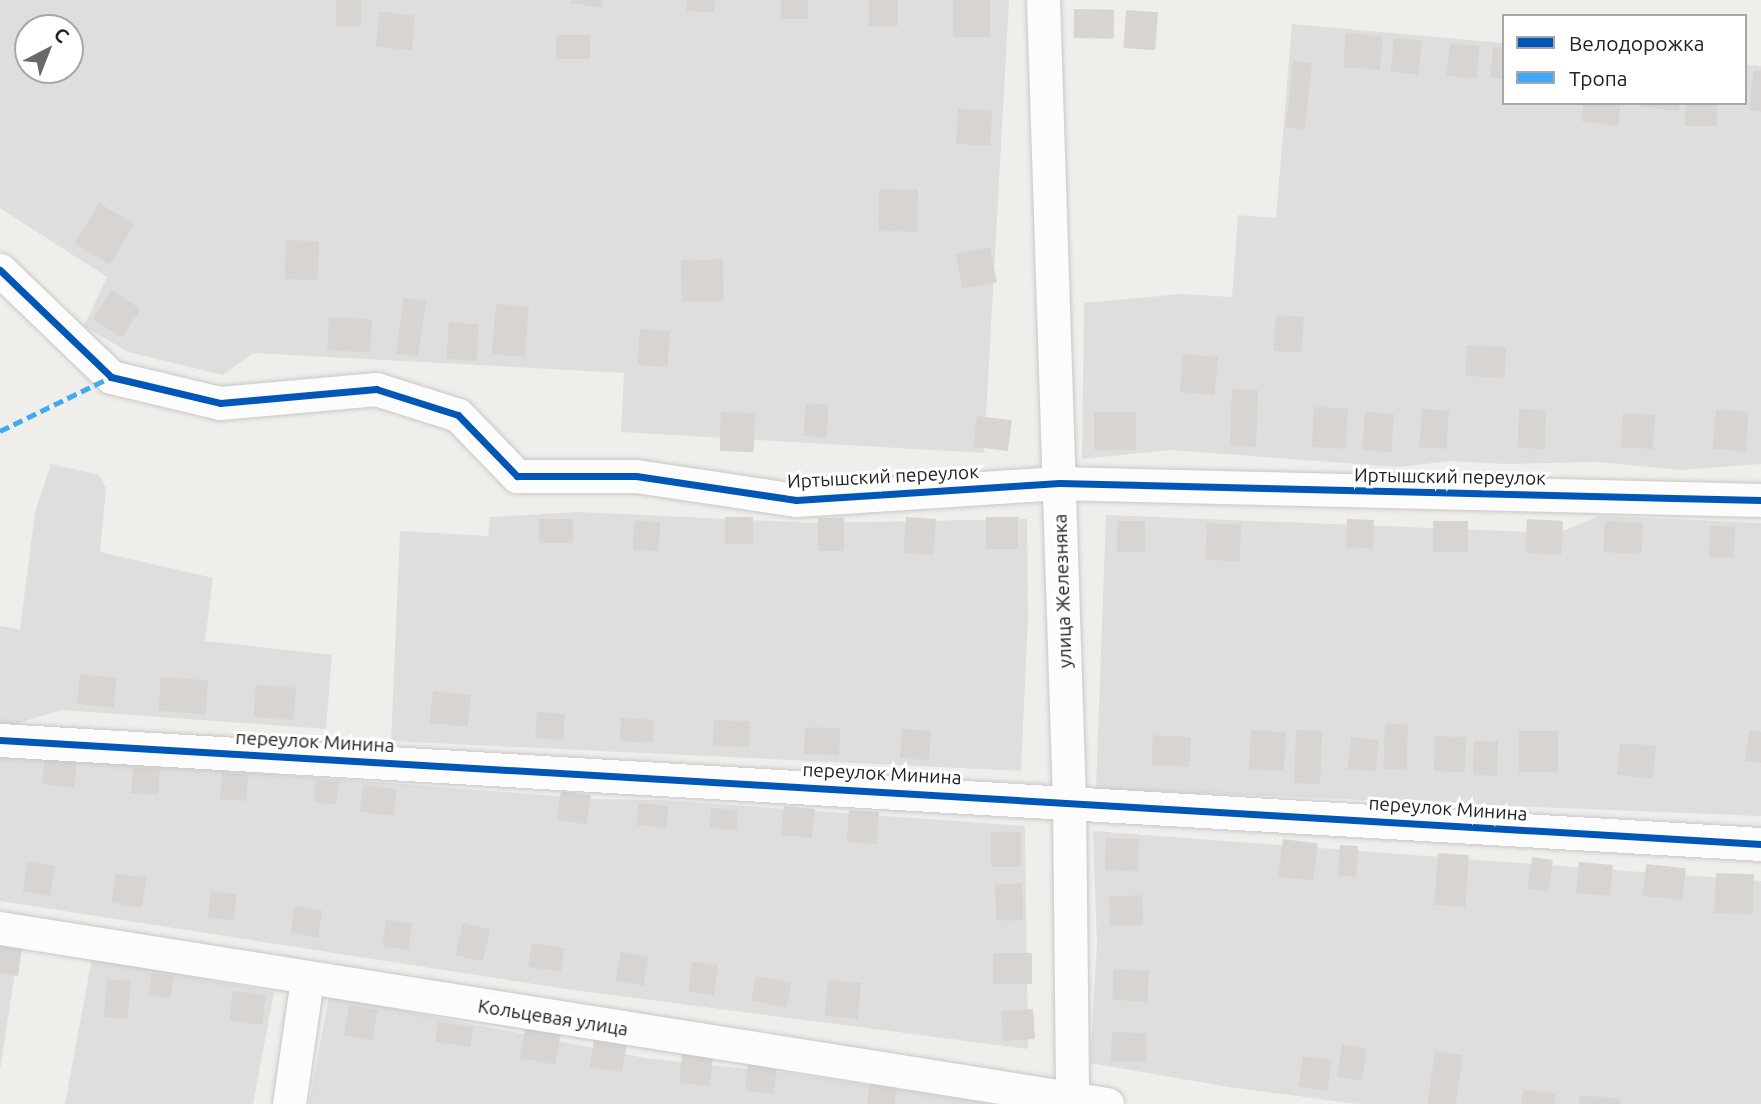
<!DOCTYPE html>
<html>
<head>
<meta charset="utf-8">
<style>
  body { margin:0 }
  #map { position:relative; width:1761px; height:1104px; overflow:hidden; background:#f0eeeb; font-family:Ubuntu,sans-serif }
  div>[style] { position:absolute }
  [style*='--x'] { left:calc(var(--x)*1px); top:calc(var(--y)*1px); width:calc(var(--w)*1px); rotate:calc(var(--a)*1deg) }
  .residential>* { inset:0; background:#dfdedc }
  .building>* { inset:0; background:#d7d4d2; transform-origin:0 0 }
  .roads { filter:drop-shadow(0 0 2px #c9c8c7) drop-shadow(0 0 2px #c9c8c7) }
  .street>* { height:33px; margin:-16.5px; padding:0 16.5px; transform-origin:16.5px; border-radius:16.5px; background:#fdfcfc }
  .quiet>* { height:5px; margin-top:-2.5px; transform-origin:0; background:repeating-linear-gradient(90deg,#3fa9f5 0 10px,transparent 0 15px) }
  .cycleway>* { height:7px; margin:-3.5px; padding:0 3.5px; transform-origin:3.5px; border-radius:3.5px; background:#0057b8 }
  span { translate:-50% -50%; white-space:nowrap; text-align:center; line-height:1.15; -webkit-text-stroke:6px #fff; paint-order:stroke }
  .street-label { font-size:19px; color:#222 }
  .legend { position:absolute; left:1502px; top:14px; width:245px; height:91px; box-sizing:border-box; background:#fff; border:2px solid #a7a7a7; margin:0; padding:9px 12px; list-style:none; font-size:21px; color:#222 }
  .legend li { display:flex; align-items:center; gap:14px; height:35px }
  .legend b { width:35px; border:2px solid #a7a7a7 }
  .north { position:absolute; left:14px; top:14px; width:70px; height:70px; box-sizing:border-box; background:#fff; border:2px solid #a7a7a7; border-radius:50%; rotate:42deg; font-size:19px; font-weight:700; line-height:28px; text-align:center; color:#222 }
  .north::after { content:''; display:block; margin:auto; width:24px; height:32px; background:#6a6968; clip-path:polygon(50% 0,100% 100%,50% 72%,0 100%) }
</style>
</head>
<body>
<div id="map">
  <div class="residential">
    <i style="clip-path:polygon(evenodd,0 0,1009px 0,984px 453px,621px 432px,624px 373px,253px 353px,223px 375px,128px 352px,84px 326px,107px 277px,0 208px,0 0,28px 28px,70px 28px,70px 70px,28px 70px,28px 28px)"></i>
    <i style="clip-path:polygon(1292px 24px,1504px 43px,1504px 103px,1745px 103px,1745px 65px,1761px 66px,1761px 464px,1680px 470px,1598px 462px,1506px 464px,1450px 461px,1398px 467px,1171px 450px,1082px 459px,1084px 303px,1181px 294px,1232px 297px,1238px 215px,1276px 218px)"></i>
    <i style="clip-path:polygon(51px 464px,99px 475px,106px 488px,100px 552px,213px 578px,205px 641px,332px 655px,326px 729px,61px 710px,8px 726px,0 724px,0 626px,20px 629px,35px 512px)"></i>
    <i style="clip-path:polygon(580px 512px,813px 523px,1027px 519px,1028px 618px,1021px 771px,391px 741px,400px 531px,488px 536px,490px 517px)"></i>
    <i style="clip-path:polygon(1106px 515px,1557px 533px,1600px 516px,1761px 523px,1761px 816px,1096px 789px)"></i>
    <i style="clip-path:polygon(0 753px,594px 799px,661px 800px,1025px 826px,1028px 1049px,566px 989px,0 901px)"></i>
    <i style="clip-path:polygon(1093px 831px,1761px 881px,1761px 1104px,1358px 1104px,1229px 1087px,1090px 1063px,1097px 944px)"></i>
    <i style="clip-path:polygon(0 949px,18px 952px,0 1070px)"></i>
    <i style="clip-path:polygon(92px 958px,274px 992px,253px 1104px,65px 1104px)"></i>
    <i style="clip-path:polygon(329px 996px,645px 1058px,795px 1074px,997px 1104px,309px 1104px)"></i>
  </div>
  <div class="building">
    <i style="left:336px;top:0;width:25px;height:26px"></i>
    <i style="clip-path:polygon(571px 0,603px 0,601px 8px,570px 3px)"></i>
    <i style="clip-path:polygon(687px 0,715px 0,714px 13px,686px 10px)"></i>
    <i style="left:781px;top:0;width:27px;height:19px"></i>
    <i style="left:869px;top:0;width:29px;height:26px"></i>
    <i style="left:953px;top:0;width:37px;height:37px"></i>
    <i style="left:1074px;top:9px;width:40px;height:29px;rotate:1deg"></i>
    <i style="left:1126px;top:10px;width:32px;height:38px;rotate:4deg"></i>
    <i style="left:379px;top:12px;width:36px;height:35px;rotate:5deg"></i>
    <i style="left:1346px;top:33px;width:37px;height:34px;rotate:5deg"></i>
    <i style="left:556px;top:35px;width:34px;height:24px"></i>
    <i style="left:1394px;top:38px;width:28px;height:34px;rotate:6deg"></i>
    <i style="left:1450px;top:43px;width:30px;height:33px;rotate:6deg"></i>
    <i style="clip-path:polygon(1493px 47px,1504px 48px,1504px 79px,1490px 77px)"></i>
    <i style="left:1293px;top:61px;width:19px;height:67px;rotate:6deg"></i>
    <i style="clip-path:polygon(1754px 70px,1761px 71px,1761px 112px,1749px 110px)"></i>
    <i style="clip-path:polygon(1583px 103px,1621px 103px,1618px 126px,1581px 121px)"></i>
    <i style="clip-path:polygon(1641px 103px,1680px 103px,1679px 111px,1641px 107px)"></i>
    <i style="left:1685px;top:103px;width:32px;height:23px"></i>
    <i style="left:958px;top:109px;width:34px;height:35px;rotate:3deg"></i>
    <i style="left:879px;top:189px;width:39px;height:42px;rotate:1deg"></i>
    <i style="left:99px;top:203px;width:41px;height:47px;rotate:31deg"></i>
    <i style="left:286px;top:240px;width:33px;height:39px;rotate:2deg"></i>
    <i style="left:990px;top:247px;width:36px;height:35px;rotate:79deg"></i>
    <i style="left:723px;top:259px;width:42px;height:42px;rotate:89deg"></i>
    <i style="left:111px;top:290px;width:35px;height:34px;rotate:33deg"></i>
    <i style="left:404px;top:298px;width:22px;height:56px;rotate:8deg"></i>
    <i style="left:496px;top:304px;width:33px;height:50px;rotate:5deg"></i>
    <i style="left:1276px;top:315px;width:28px;height:36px;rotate:4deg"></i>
    <i style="left:329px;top:317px;width:43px;height:33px;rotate:3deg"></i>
    <i style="left:449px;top:322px;width:30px;height:37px;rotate:4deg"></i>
    <i style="left:640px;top:329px;width:30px;height:36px;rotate:4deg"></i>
    <i style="left:1467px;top:345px;width:39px;height:31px;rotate:3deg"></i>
    <i style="left:1183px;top:354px;width:35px;height:38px;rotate:5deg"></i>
    <i style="left:1232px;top:389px;width:26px;height:57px;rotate:2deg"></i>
    <i style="left:806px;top:403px;width:23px;height:33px;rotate:5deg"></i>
    <i style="left:1314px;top:407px;width:34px;height:40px;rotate:3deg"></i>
    <i style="left:1422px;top:409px;width:27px;height:38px;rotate:4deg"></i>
    <i style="left:1519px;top:409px;width:27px;height:39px;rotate:2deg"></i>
    <i style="left:1716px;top:409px;width:33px;height:40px;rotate:5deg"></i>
    <i style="left:721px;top:412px;width:34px;height:39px;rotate:2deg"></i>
    <i style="left:1094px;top:412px;width:42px;height:38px"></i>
    <i style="left:1365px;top:412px;width:29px;height:38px;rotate:4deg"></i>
    <i style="left:1623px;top:413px;width:32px;height:34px;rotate:4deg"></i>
    <i style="left:977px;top:416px;width:35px;height:31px;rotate:7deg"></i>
    <i style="left:725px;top:517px;width:28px;height:27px"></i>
    <i style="left:906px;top:517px;width:30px;height:36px;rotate:4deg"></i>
    <i style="left:986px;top:517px;width:32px;height:32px"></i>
    <i style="left:818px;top:518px;width:26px;height:33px"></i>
    <i style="left:539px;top:519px;width:34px;height:24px"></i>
    <i style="left:1347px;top:519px;width:27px;height:29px;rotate:2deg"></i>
    <i style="left:1527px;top:519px;width:36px;height:34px;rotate:3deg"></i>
    <i style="left:634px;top:521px;width:26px;height:29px;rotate:2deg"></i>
    <i style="left:1117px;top:521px;width:28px;height:31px"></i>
    <i style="left:1433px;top:521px;width:35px;height:31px"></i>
    <i style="left:1605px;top:521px;width:38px;height:31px;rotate:3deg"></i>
    <i style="left:1207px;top:523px;width:34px;height:37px;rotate:2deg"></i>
    <i style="left:1710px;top:526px;width:25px;height:31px;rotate:2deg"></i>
    <i style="left:80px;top:674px;width:37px;height:30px;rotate:6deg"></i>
    <i style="left:161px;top:677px;width:47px;height:34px;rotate:4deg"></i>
    <i style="left:256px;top:685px;width:40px;height:32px;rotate:4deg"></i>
    <i style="left:433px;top:691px;width:38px;height:32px;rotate:6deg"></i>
    <i style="left:537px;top:712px;width:28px;height:26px;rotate:4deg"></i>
    <i style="left:621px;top:718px;width:33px;height:23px;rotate:3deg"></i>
    <i style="left:714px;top:720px;width:36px;height:26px;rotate:2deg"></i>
    <i style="left:1385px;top:723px;width:23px;height:46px;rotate:2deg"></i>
    <i style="left:805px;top:727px;width:35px;height:27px;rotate:2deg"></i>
    <i style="left:902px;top:729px;width:29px;height:29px;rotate:4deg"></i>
    <i style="left:1251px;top:730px;width:35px;height:39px;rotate:3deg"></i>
    <i style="left:1296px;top:730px;width:26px;height:53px;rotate:2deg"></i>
    <i style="clip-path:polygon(1749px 730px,1761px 732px,1761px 763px,1745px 761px)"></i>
    <i style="left:1519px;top:731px;width:39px;height:41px"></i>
    <i style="left:1153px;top:735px;width:38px;height:30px;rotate:3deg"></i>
    <i style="left:1435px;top:736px;width:31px;height:35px;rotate:2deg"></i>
    <i style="left:1351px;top:737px;width:28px;height:32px;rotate:6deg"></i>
    <i style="left:1474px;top:741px;width:24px;height:34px;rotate:2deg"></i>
    <i style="left:1620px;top:743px;width:36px;height:32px;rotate:5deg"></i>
    <i style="left:45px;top:759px;width:32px;height:25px;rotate:7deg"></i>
    <i style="left:133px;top:767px;width:27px;height:26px;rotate:4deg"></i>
    <i style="left:222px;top:773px;width:26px;height:26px;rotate:4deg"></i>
    <i style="left:316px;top:780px;width:23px;height:22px;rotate:7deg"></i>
    <i style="left:363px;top:785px;width:34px;height:27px;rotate:7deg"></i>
    <i style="left:561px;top:791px;width:30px;height:29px;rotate:8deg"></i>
    <i style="left:639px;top:803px;width:30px;height:22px;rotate:6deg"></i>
    <i style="left:784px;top:806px;width:31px;height:29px;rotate:6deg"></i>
    <i style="left:711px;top:808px;width:27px;height:20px;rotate:4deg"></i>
    <i style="left:849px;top:810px;width:30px;height:32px;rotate:4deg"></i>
    <i style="left:991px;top:832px;width:30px;height:35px"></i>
    <i style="left:1106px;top:838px;width:33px;height:32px;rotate:2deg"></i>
    <i style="left:1283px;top:839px;width:35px;height:38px;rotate:7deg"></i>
    <i style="left:1340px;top:845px;width:18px;height:31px;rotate:3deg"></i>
    <i style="left:1438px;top:853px;width:31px;height:52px;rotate:4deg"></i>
    <i style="left:1532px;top:857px;width:21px;height:32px;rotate:8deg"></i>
    <i style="left:27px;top:862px;width:28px;height:30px;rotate:8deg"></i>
    <i style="left:1579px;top:862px;width:34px;height:31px;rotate:5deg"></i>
    <i style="left:1646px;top:864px;width:40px;height:32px;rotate:6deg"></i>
    <i style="left:116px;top:873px;width:31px;height:30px;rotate:9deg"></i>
    <i style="left:1716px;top:873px;width:38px;height:40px;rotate:2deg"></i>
    <i style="left:1022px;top:883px;width:37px;height:27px;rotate:88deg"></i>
    <i style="left:211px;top:891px;width:26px;height:27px;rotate:7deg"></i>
    <i style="left:1142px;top:895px;width:30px;height:33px;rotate:88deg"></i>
    <i style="left:295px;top:906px;width:28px;height:27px;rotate:10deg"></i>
    <i style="left:386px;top:920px;width:26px;height:27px;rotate:7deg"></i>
    <i style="left:463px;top:923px;width:28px;height:33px;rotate:13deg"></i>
    <i style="left:532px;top:943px;width:33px;height:24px;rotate:9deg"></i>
    <i style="clip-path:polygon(0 945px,22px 949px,18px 976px,0 973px)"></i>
    <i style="left:621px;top:952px;width:28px;height:29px;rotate:10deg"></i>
    <i style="left:993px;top:953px;width:39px;height:31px"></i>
    <i style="left:692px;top:962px;width:26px;height:30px;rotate:7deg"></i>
    <i style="left:1114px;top:969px;width:35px;height:31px;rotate:3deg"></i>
    <i style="left:152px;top:973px;width:22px;height:22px;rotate:10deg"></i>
    <i style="left:756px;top:976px;width:36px;height:25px;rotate:11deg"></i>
    <i style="left:107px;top:979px;width:24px;height:38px;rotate:5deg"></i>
    <i style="left:828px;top:980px;width:33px;height:36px;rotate:5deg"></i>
    <i style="left:233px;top:991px;width:33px;height:30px;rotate:7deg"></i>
    <i style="left:349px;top:1005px;width:29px;height:31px;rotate:10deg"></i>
    <i style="left:1033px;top:1009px;width:30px;height:32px;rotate:86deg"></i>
    <i style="left:438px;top:1022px;width:36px;height:20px;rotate:9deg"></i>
    <i style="left:525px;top:1028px;width:36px;height:31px;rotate:10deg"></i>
    <i style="left:1112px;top:1032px;width:35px;height:29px;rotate:2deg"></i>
    <i style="left:594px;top:1040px;width:33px;height:27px;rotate:9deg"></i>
    <i style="left:1342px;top:1045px;width:25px;height:32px;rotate:9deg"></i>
    <i style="left:1435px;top:1051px;width:28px;height:54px;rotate:8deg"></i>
    <i style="left:682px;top:1054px;width:31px;height:29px;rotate:6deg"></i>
    <i style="left:1303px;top:1056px;width:29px;height:31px;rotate:8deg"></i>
    <i style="left:748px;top:1063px;width:29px;height:28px;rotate:6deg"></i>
    <i style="clip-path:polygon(870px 1081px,897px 1086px,894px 1104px,867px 1104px)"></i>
    <i style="clip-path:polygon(1524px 1089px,1556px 1094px,1554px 1104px,1521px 1104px)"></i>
    <i style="clip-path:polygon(1580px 1095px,1621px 1099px,1620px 1104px,1579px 1104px)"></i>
  </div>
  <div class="roads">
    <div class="street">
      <i style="--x:1043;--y:0;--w:801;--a:88.14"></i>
      <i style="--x:1069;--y:801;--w:297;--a:89.4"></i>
      <i style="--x:0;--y:270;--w:154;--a:43.9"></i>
      <i style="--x:111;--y:377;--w:112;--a:13.4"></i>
      <i style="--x:220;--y:403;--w:157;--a:-5.1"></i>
      <i style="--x:376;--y:389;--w:86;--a:17.6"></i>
      <i style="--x:458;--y:415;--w:85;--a:46"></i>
      <i style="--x:517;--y:476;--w:119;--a:0"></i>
      <i style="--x:636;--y:476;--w:162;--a:8.5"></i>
      <i style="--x:796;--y:500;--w:264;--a:-3.7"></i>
      <i style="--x:1059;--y:483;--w:702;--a:1.39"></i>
      <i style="--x:0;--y:740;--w:1764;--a:3.38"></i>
      <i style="--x:0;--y:928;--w:1121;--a:9.03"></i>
      <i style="--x:289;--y:1104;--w:126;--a:-81.8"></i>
    </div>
  </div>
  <div class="quiet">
    <i style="--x:0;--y:431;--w:123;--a:-25.9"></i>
  </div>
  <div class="cycleway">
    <i style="--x:0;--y:270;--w:154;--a:43.9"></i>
    <i style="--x:111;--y:377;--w:112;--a:13.4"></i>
    <i style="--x:220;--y:403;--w:157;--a:-5.1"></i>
    <i style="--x:376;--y:389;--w:86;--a:17.6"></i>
    <i style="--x:458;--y:415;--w:85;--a:46"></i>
    <i style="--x:517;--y:476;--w:119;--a:0"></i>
    <i style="--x:636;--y:476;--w:162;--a:8.5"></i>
    <i style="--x:796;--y:500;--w:264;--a:-3.7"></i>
    <i style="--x:1059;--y:483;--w:702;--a:1.39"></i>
    <i style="--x:0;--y:740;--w:1764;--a:3.38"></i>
  </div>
  <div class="street-label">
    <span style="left:883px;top:477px;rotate:-3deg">Иртышский переулок</span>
    <span style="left:1450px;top:477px;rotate:1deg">Иртышский переулок</span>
    <span style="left:1063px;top:591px;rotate:-92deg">улица Железняка</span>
    <span style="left:315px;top:742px;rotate:3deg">переулок Минина</span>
    <span style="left:882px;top:774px;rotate:3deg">переулок Минина</span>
    <span style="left:1448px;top:809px;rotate:4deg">переулок Минина</span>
    <span style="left:553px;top:1018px;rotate:9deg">Кольцевая улица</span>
  </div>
  <ul class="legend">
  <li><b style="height:9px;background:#0057b8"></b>Велодорожка</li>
  <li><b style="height:9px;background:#3fa9f5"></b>Тропа</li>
  </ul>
  <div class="north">С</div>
</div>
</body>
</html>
